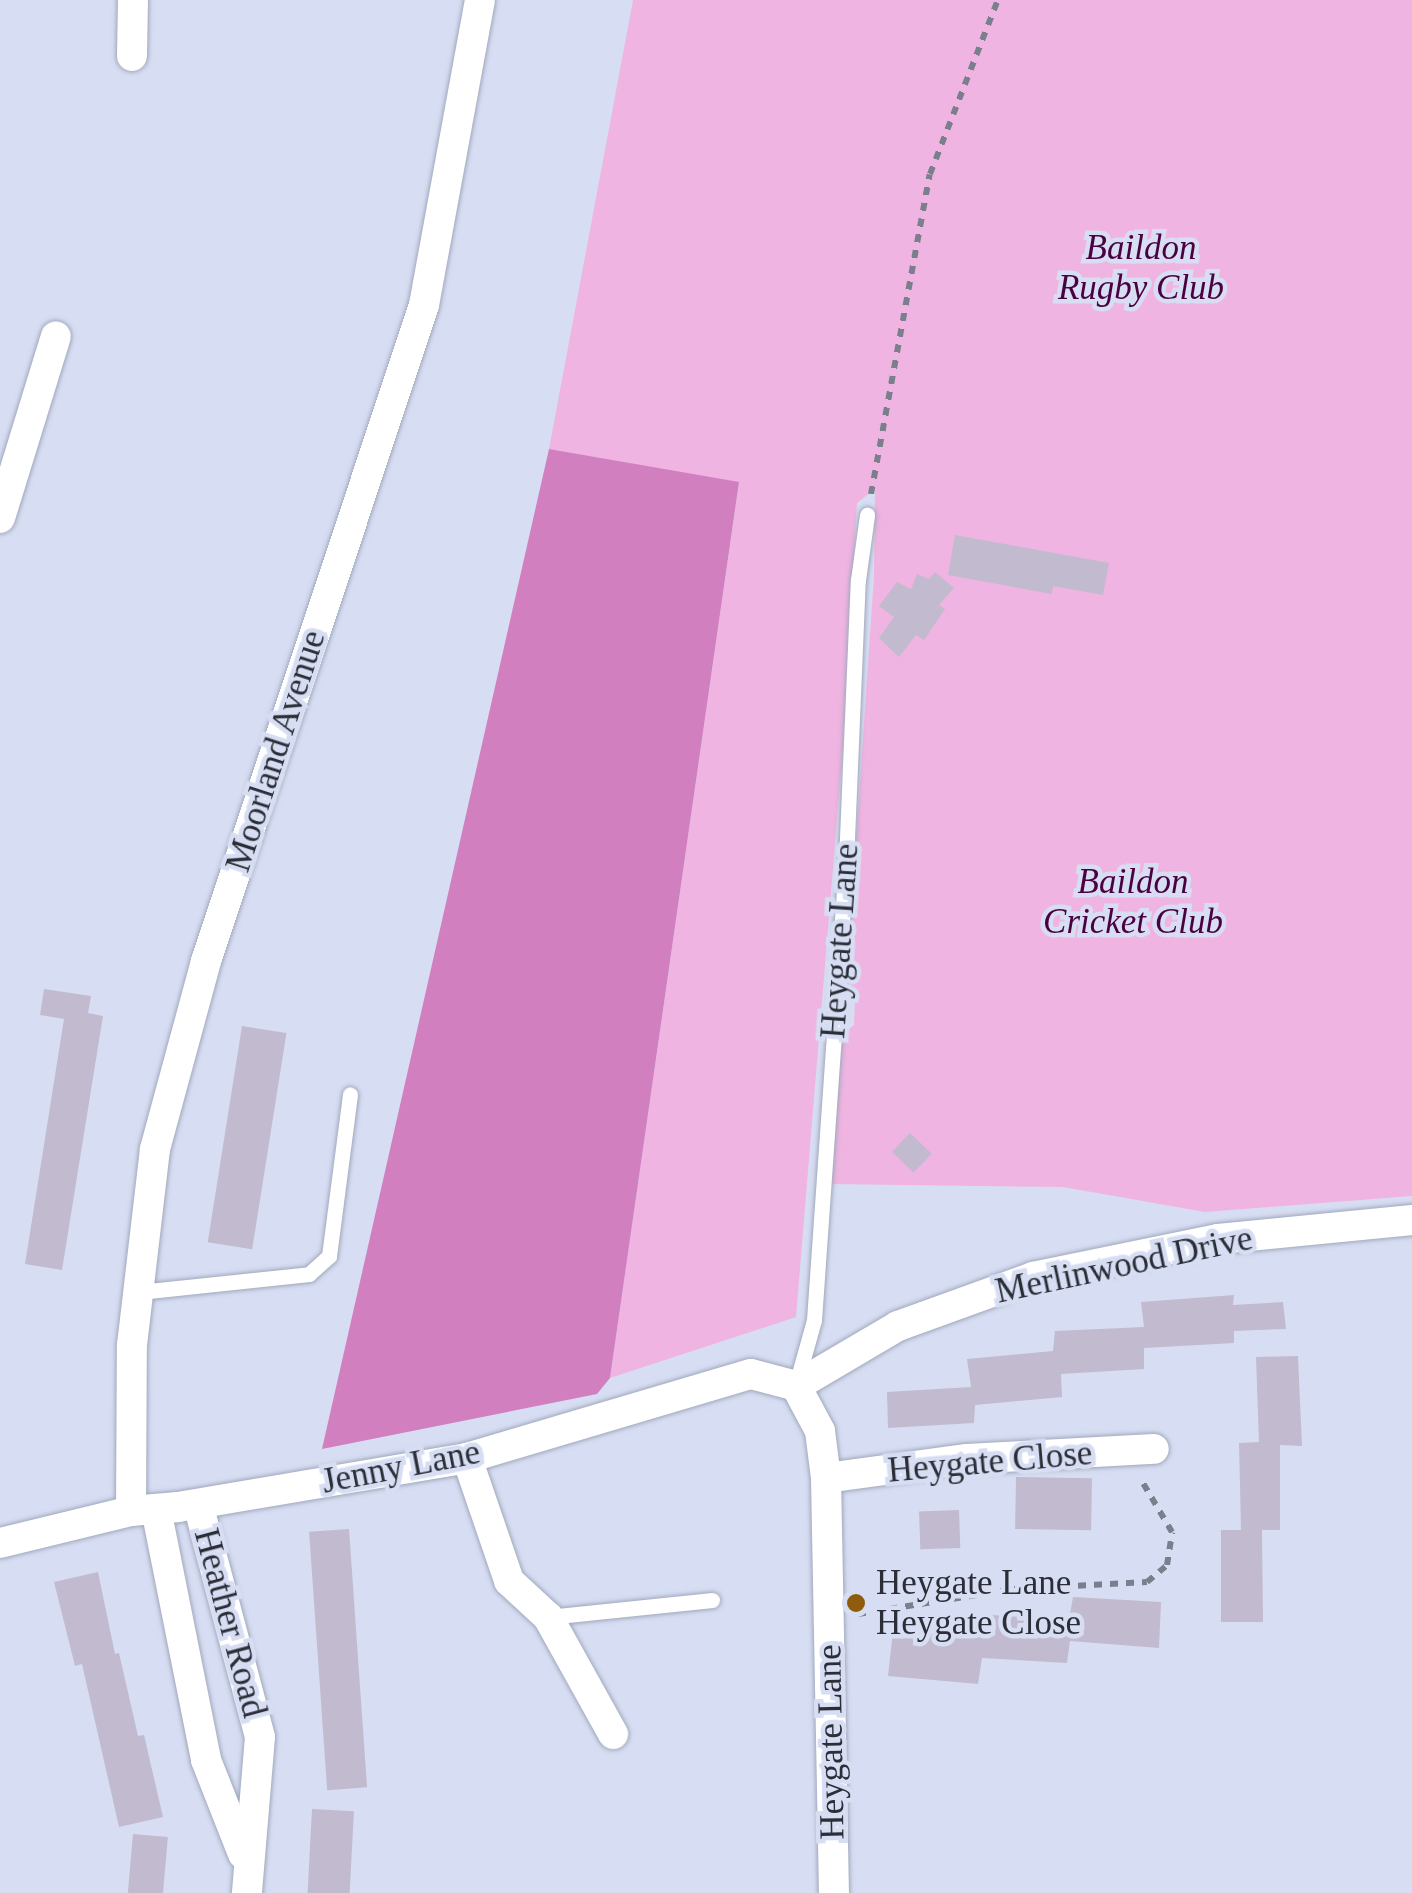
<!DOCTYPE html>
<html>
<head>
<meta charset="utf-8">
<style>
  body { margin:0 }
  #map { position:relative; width:1412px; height:1893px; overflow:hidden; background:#d7def3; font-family:Georgia,serif }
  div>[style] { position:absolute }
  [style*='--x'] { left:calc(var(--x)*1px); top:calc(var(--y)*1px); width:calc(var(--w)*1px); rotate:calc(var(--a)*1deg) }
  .green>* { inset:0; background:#efb4e1 }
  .forest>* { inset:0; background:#d17fbf }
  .building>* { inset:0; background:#c2bacf; transform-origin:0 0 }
  .path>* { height:6px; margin-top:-3px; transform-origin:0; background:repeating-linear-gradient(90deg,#7a7f8d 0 8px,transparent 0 16px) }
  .roads { filter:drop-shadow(0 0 2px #a1a8bc) drop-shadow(0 0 2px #a1a8bc) }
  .lane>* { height:15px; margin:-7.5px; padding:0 7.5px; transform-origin:7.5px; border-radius:7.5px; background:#fff }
  .street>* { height:30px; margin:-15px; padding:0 15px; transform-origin:15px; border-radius:15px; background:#fff }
  .dots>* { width:28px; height:28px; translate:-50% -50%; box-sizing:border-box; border:5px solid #d7def3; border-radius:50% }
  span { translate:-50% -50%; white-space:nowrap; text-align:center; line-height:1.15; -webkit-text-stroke:9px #d7def3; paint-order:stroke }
  .park-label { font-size:35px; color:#4b0041; font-style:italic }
  .street-label { font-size:35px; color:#2b2e36 }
  .poi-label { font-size:35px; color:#2b2e36 }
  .left { translate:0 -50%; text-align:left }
</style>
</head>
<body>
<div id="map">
  <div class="green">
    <i style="clip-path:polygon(633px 0,1412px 0,1412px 1196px,1205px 1212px,1063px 1187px,828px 1184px,843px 1034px,854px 1025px,855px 1000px,846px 992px,874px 575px,875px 489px,857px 503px,844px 734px,796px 1317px,610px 1378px,739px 483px,549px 449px)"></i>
  </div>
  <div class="forest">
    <i style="clip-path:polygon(549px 449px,739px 482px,610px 1378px,597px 1394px,322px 1449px)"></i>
  </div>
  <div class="building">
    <i style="clip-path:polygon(955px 535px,1109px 563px,1103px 595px,1053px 586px,1052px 594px,948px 575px)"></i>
    <i style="clip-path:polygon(935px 572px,954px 588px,939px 605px,945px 609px,924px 640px,916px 635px,899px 657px,879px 638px,894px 617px,879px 606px,897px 582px,911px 589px,917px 574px,929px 579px)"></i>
    <i style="clip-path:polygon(44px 989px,91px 996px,88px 1013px,103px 1016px,62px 1270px,25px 1264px,64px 1019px,40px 1015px)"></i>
    <i style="left:242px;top:1026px;width:45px;height:219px;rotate:9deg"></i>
    <i style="left:910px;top:1133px;width:30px;height:26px;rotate:44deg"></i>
    <i style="clip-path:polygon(1234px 1295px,1233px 1305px,1283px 1302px,1286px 1329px,1234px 1331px,1234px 1343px,1144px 1348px,1144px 1369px,1061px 1374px,1062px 1397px,975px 1405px,974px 1423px,888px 1428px,887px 1392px,971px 1387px,967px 1359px,1053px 1351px,1055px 1331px,1144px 1327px,1141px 1302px)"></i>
    <i style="clip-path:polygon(1298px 1356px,1302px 1446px,1280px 1445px,1280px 1530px,1262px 1530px,1263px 1622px,1221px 1622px,1221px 1530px,1241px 1530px,1239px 1443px,1259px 1442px,1256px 1357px)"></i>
    <i style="left:1016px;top:1477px;width:76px;height:52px;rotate:1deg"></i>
    <i style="left:959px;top:1510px;width:38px;height:40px;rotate:88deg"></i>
    <i style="left:349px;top:1529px;width:259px;height:40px;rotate:86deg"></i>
    <i style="clip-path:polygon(98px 1572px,115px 1654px,119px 1653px,138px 1736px,144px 1735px,163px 1817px,119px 1827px,82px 1664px,75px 1666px,54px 1582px)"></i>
    <i style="clip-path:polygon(1073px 1597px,1161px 1602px,1159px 1648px,1070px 1641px,1067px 1663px,982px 1658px,978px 1684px,888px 1676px,893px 1631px,977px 1637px,978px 1614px,1069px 1620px)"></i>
    <i style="left:312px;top:1809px;width:42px;height:84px;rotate:3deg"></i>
    <i style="left:133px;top:1834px;width:35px;height:59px;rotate:5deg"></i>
  </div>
  <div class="path">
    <i style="--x:871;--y:494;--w:325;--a:-79.6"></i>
    <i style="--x:930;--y:174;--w:187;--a:-68.7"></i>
    <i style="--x:858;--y:1614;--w:158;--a:-9.1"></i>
    <i style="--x:1014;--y:1589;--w:133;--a:-3"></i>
    <i style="--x:1147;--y:1582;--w:26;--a:-40"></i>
    <i style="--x:1167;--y:1565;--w:33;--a:-81"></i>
    <i style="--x:1172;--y:1532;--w:57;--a:-120.6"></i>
  </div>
  <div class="roads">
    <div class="lane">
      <i style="--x:139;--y:1292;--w:171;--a:-6"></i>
      <i style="--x:309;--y:1274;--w:27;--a:-42"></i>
      <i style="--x:329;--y:1256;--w:163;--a:-82.6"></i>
      <i style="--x:797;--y:1381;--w:63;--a:-74.4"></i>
      <i style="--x:814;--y:1320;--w:459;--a:-86"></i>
      <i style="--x:846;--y:862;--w:282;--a:-87.6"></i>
      <i style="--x:858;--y:580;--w:66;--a:-82.1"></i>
      <i style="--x:548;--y:1617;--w:165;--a:-5.9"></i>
    </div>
    <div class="street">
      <i style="--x:132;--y:56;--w:56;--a:-89"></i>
      <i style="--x:0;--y:518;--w:190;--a:-72.9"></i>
      <i style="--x:796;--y:1386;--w:118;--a:-30.5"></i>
      <i style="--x:898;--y:1326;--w:144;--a:-19.9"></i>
      <i style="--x:1033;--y:1277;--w:189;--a:-11.6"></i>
      <i style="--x:1218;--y:1239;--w:195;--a:-5.6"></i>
      <i style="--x:796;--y:1386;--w:51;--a:61.9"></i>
      <i style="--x:820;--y:1431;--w:47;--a:82.7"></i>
      <i style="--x:826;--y:1478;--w:415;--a:88.9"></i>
      <i style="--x:467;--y:1458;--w:130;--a:71.1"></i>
      <i style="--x:509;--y:1581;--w:53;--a:42.7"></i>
      <i style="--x:548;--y:1617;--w:134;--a:60.9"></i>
      <i style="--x:826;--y:1478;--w:142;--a:-7.7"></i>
      <i style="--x:967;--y:1459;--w:187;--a:-3.1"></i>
      <i style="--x:198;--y:1504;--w:241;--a:75.1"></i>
      <i style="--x:260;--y:1737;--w:157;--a:94.8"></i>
      <i style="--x:156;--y:1509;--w:256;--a:78.7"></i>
      <i style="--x:206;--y:1760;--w:101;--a:68.5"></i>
      <i style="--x:131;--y:1511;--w:166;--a:-89.7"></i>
      <i style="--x:132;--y:1345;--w:197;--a:-83.3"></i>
      <i style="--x:155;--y:1149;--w:195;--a:-74.8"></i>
      <i style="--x:206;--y:961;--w:691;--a:-71.62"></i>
      <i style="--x:424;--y:305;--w:310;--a:-79.6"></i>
      <i style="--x:0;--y:1543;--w:135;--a:-13.7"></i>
      <i style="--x:131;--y:1511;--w:47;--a:-4.9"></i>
      <i style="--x:178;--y:1507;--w:293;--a:-9.6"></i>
      <i style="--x:467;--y:1458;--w:296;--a:-16.5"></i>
      <i style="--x:751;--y:1374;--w:47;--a:14.9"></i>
    </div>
  </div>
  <div class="dots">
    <i style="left:856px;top:1603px;background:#8f5c0b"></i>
  </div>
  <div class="park-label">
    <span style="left:1141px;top:268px">Baildon<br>Rugby Club</span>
    <span style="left:1133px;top:902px">Baildon<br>Cricket Club</span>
  </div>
  <div class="street-label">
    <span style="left:276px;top:751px;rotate:-72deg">Moorland Avenue</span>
    <span style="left:840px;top:941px;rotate:-86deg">Heygate Lane</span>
    <span style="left:1124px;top:1265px;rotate:-12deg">Merlinwood Drive</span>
    <span style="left:990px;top:1462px;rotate:-5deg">Heygate Close</span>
    <span style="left:401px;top:1467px;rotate:-11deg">Jenny Lane</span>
    <span style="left:230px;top:1623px;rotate:75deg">Heather Road</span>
    <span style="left:831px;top:1742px;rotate:-91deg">Heygate Lane</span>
  </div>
  <div class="poi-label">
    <span class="left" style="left:876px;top:1603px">Heygate Lane<br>Heygate Close</span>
  </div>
</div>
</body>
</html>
